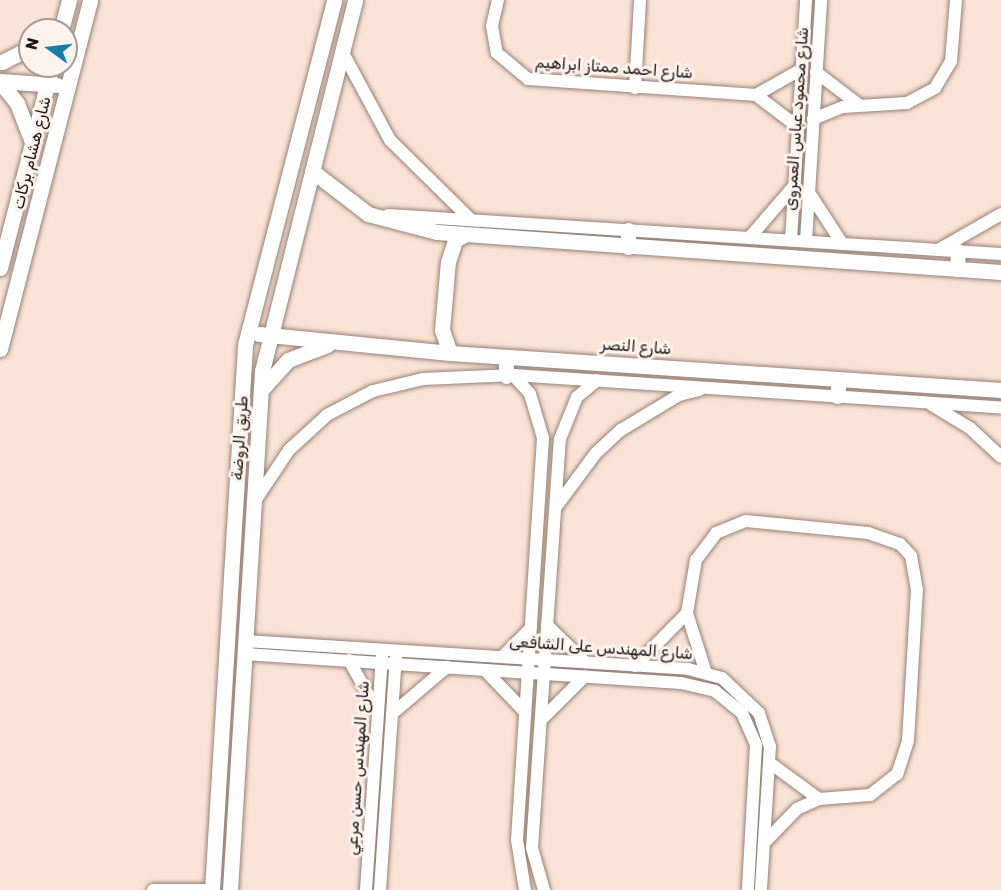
<!DOCTYPE html>
<html>
<head>
<meta charset="utf-8">
<style>
  body { margin:0 }
  #map { position:relative; width:1001px; height:890px; overflow:hidden; background:#fae3d6; font-family:Rubik,"Noto Naskh Arabic",sans-serif }
  div>[style] { position:absolute }
  [style*='--x'] { left:calc(var(--x)*1px); top:calc(var(--y)*1px); width:calc(var(--w)*1px); rotate:calc(var(--a)*1deg) }
  .roads { filter:drop-shadow(0 0 2px #968175) drop-shadow(0 0 2px #968175) }
  .minor>* { height:12px; margin:-6px; padding:0 6px; transform-origin:6px; border-radius:6px; background:#fff }
  .tertiary>* { height:15px; margin:-7.5px; padding:0 7.5px; transform-origin:7.5px; border-radius:7.5px; background:#fff }
  span { translate:-50% -50%; white-space:nowrap; text-align:center; line-height:1.15; -webkit-text-stroke:6px #fdf3ee; paint-order:stroke }
  .street-label { font-size:16px; color:#1c1510 }
  .north { position:absolute; left:18px; top:18px; width:60px; height:60px; box-sizing:border-box; background:#fdf3ee; border:2px solid #a39a95; border-radius:50%; rotate:285deg; font-size:16px; font-weight:700; line-height:24px; text-align:center; color:#1c1510 }
  .north::after { content:''; display:block; margin:auto; width:21px; height:27px; background:#157ea8; clip-path:polygon(50% 0,100% 100%,50% 72%,0 100%) }
</style>
</head>
<body>
<div id="map">
  <div class="roads">
    <div class="minor">
      <i style="--x:498;--y:0;--w:27;--a:103"></i>
      <i style="--x:492;--y:26;--w:27;--a:80"></i>
      <i style="--x:497;--y:53;--w:40;--a:40"></i>
      <i style="--x:528;--y:79;--w:229;--a:4"></i>
      <i style="--x:756;--y:95;--w:53;--a:-29.5"></i>
      <i style="--x:342;--y:51;--w:101;--a:61.7"></i>
      <i style="--x:390;--y:140;--w:112;--a:44.6"></i>
      <i style="--x:816;--y:72;--w:54;--a:37.5"></i>
      <i style="--x:635;--y:88;--w:88;--a:-86.7"></i>
      <i style="--x:756;--y:95;--w:53;--a:37.3"></i>
      <i style="--x:813;--y:119;--w:32;--a:-22"></i>
      <i style="--x:843;--y:107;--w:64;--a:-3.6"></i>
      <i style="--x:907;--y:103;--w:32;--a:-28"></i>
      <i style="--x:935;--y:88;--w:31;--a:-59"></i>
      <i style="--x:951;--y:61;--w:61;--a:-85.3"></i>
      <i style="--x:810;--y:194;--w:59;--a:56.9"></i>
      <i style="--x:388;--y:215;--w:614;--a:3.64"></i>
      <i style="--x:750;--y:237;--w:67;--a:-49.2"></i>
      <i style="--x:791;--y:240;--w:240;--a:-86.4"></i>
      <i style="--x:806;--y:241;--w:241;--a:-86.4"></i>
      <i style="--x:940;--y:249;--w:70;--a:-29.8"></i>
      <i style="--x:513;--y:375;--w:25;--a:48"></i>
      <i style="--x:530;--y:394;--w:46;--a:73.5"></i>
      <i style="--x:543;--y:438;--w:403;--a:93.7"></i>
      <i style="--x:517;--y:840;--w:51;--a:80.9"></i>
      <i style="--x:932;--y:405;--w:44;--a:31.2"></i>
      <i style="--x:970;--y:428;--w:42;--a:43.1"></i>
      <i style="--x:255;--y:501;--w:61;--a:-56.3"></i>
      <i style="--x:289;--y:450;--w:52;--a:-42.6"></i>
      <i style="--x:327;--y:415;--w:52;--a:-27.6"></i>
      <i style="--x:373;--y:391;--w:51;--a:-13.5"></i>
      <i style="--x:423;--y:379;--w:90;--a:-2.5"></i>
      <i style="--x:513;--y:375;--w:489;--a:3.8"></i>
      <i style="--x:556;--y:507;--w:67;--a:-53.5"></i>
      <i style="--x:596;--y:453;--w:34;--a:-43"></i>
      <i style="--x:621;--y:430;--w:68;--a:-31.1"></i>
      <i style="--x:679;--y:395;--w:21;--a:-14"></i>
      <i style="--x:547;--y:625;--w:53;--a:44.2"></i>
      <i style="--x:245;--y:641;--w:444;--a:3.6"></i>
      <i style="--x:688;--y:669;--w:35;--a:15"></i>
      <i style="--x:722;--y:678;--w:51;--a:43.4"></i>
      <i style="--x:759;--y:713;--w:35;--a:72"></i>
      <i style="--x:770;--y:746;--w:144;--a:93.6"></i>
      <i style="--x:245;--y:654;--w:437;--a:3.8"></i>
      <i style="--x:681;--y:683;--w:35;--a:13"></i>
      <i style="--x:715;--y:691;--w:35;--a:39"></i>
      <i style="--x:742;--y:713;--w:35;--a:66"></i>
      <i style="--x:756;--y:745;--w:145;--a:93.2"></i>
      <i style="--x:502;--y:657;--w:41;--a:-45"></i>
      <i style="--x:349;--y:660;--w:56;--a:61.1"></i>
      <i style="--x:635;--y:666;--w:74;--a:-45.5"></i>
      <i style="--x:485;--y:670;--w:58;--a:46.4"></i>
      <i style="--x:706;--y:673;--w:63;--a:-107.6"></i>
      <i style="--x:687;--y:613;--w:54;--a:-80.4"></i>
      <i style="--x:696;--y:560;--w:34;--a:-53"></i>
      <i style="--x:716;--y:533;--w:32;--a:-22"></i>
      <i style="--x:746;--y:521;--w:123;--a:5.6"></i>
      <i style="--x:868;--y:533;--w:34;--a:19"></i>
      <i style="--x:900;--y:544;--w:16;--a:47"></i>
      <i style="--x:911;--y:556;--w:34;--a:80"></i>
      <i style="--x:917;--y:589;--w:152;--a:93.4"></i>
      <i style="--x:908;--y:741;--w:35;--a:108"></i>
      <i style="--x:897;--y:774;--w:34;--a:142"></i>
      <i style="--x:870;--y:795;--w:51;--a:175.5"></i>
      <i style="--x:819;--y:799;--w:24;--a:156"></i>
      <i style="--x:797;--y:809;--w:47;--a:134.1"></i>
      <i style="--x:393;--y:713;--w:71;--a:-40.4"></i>
      <i style="--x:541;--y:720;--w:62;--a:-45"></i>
      <i style="--x:770;--y:763;--w:61;--a:36.3"></i>
      <i style="--x:153;--y:890;--w:59;--a:0"></i>
      <i style="--x:366;--y:890;--w:235;--a:-86.1"></i>
      <i style="--x:380;--y:890;--w:233;--a:-86.1"></i>
      <i style="--x:544;--y:890;--w:44;--a:-105.9"></i>
      <i style="--x:532;--y:848;--w:410;--a:-86.1"></i>
      <i style="--x:560;--y:439;--w:45;--a:-68"></i>
      <i style="--x:577;--y:397;--w:26;--a:-40"></i>
    </div>
    <div class="tertiary">
      <i style="--x:61;--y:30;--w:31;--a:-75"></i>
      <i style="--x:2;--y:62;--w:31;--a:-27"></i>
      <i style="--x:0;--y:81;--w:57;--a:4"></i>
      <i style="--x:0;--y:82;--w:27;--a:51"></i>
      <i style="--x:17;--y:103;--w:42;--a:69"></i>
      <i style="--x:312;--y:171;--w:71;--a:37.5"></i>
      <i style="--x:368;--y:214;--w:71;--a:14.6"></i>
      <i style="--x:437;--y:232;--w:565;--a:4.06"></i>
      <i style="--x:628;--y:247;--w:17;--a:-90"></i>
      <i style="--x:0;--y:268;--w:209;--a:-75.6"></i>
      <i style="--x:957;--y:269;--w:18;--a:-87"></i>
      <i style="--x:259;--y:334;--w:192;--a:5.7"></i>
      <i style="--x:450;--y:353;--w:552;--a:3.84"></i>
      <i style="--x:0;--y:349;--w:360;--a:-75.5"></i>
      <i style="--x:450;--y:353;--w:24;--a:-109"></i>
      <i style="--x:442;--y:330;--w:68;--a:-85"></i>
      <i style="--x:448;--y:262;--w:23;--a:-72"></i>
      <i style="--x:455;--y:240;--w:9;--a:-27"></i>
      <i style="--x:506;--y:376;--w:19;--a:-90"></i>
      <i style="--x:262;--y:389;--w:39;--a:-48"></i>
      <i style="--x:288;--y:360;--w:42;--a:-21"></i>
      <i style="--x:837;--y:396;--w:17;--a:-83"></i>
      <i style="--x:212;--y:890;--w:546;--a:-86.53"></i>
      <i style="--x:245;--y:345;--w:356;--a:-75.5"></i>
      <i style="--x:230;--y:890;--w:520;--a:-86.47"></i>
      <i style="--x:262;--y:371;--w:382;--a:-75.9"></i>
    </div>
  </div>
  <div class="street-label">
    <span style="left:614px;top:68px;rotate:4deg">شارع احمد ممتاز ابراهيم</span>
    <span style="left:797px;top:119px;rotate:-86deg">شارع محمود عباس العمروى</span>
    <span style="left:32px;top:153px;rotate:-76deg">شارع هشام بركات</span>
    <span style="left:636px;top:347px;rotate:4deg">شارع النصر</span>
    <span style="left:240px;top:438px;rotate:-86deg">طريق الروضة</span>
    <span style="left:601px;top:648px;rotate:4deg">شارع المهندس على الشافعى</span>
    <span style="left:358px;top:768px;rotate:-86deg">شارع المهندس حسن مرعي</span>
  </div>
  <div class="north">N</div>
</div>
</body>
</html>
